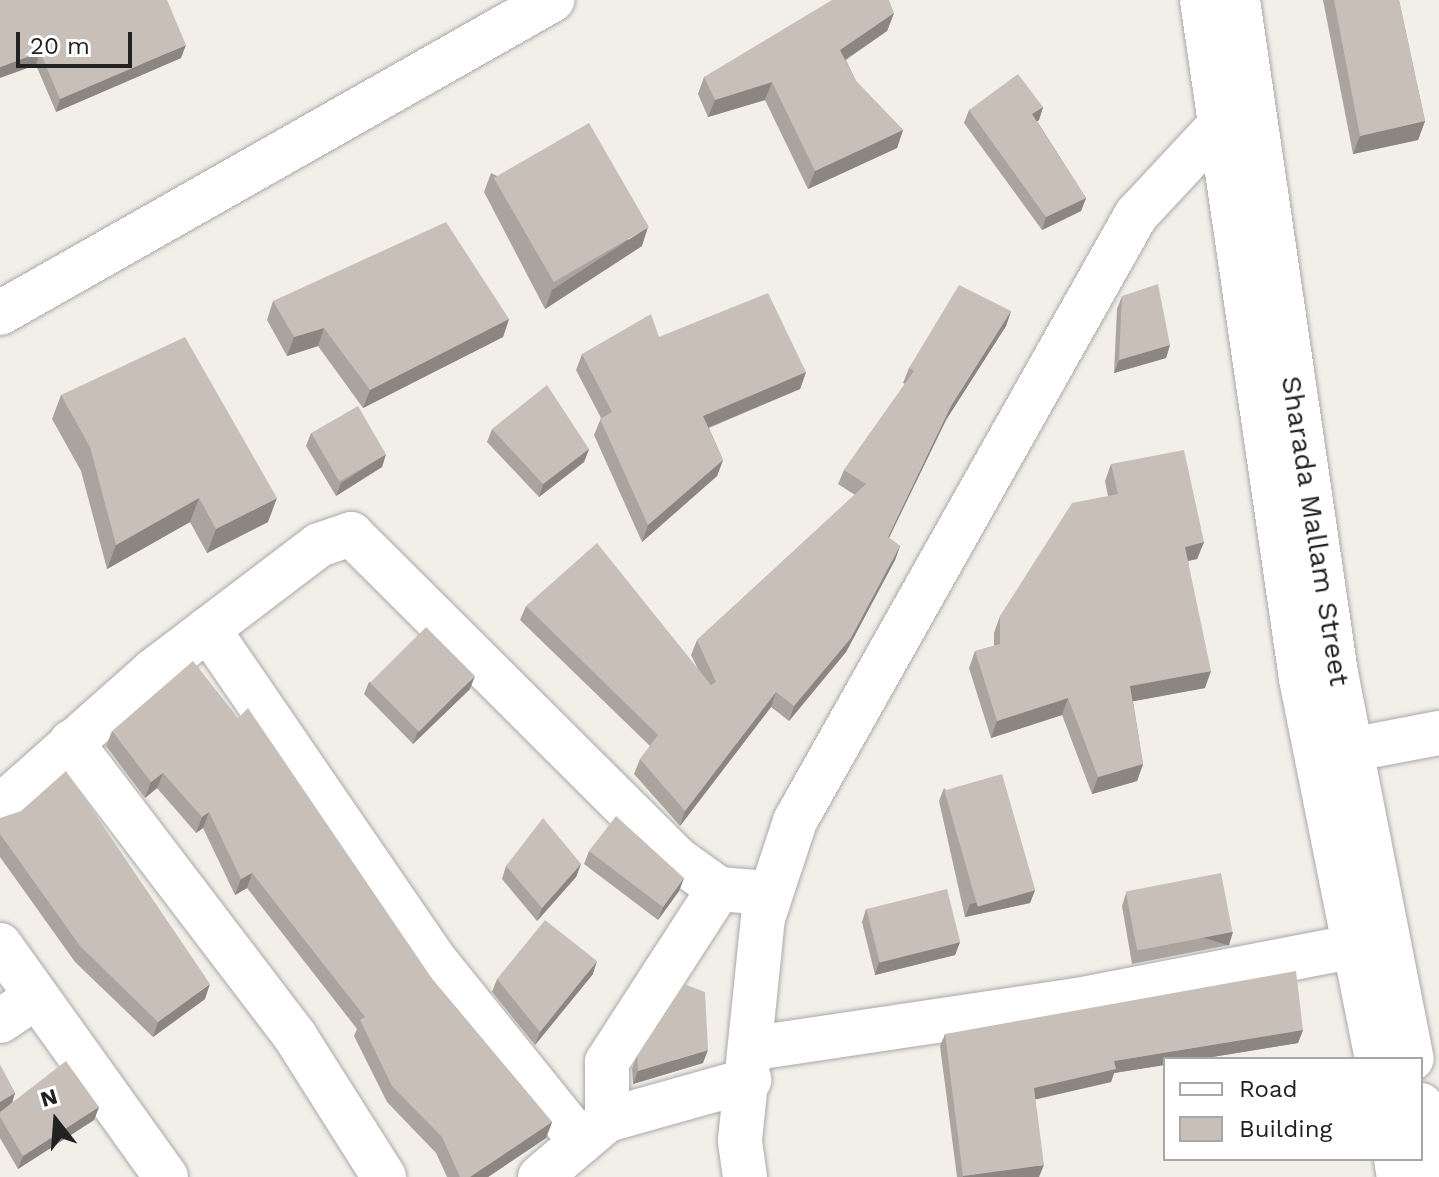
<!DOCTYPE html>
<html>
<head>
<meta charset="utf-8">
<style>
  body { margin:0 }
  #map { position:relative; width:1439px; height:1177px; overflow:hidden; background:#f2efe9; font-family:"Work Sans",sans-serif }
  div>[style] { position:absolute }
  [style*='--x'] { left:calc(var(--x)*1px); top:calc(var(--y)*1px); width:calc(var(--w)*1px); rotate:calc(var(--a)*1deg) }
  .roads { filter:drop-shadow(0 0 2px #a9a9a9) drop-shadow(0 0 2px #a9a9a9) }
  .minor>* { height:44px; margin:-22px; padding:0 22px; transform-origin:22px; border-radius:22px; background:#fff }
  .wall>* { inset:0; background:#aba49e }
  .shaded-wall>* { inset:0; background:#8b8681; transform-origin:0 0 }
  .building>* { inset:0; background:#c7bfb8; transform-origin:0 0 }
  span { translate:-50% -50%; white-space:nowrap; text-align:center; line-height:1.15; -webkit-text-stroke:8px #fff; paint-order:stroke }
  .street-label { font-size:28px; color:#222 }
  .legend { position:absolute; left:1163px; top:1057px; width:260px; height:104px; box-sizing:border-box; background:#fff; border:2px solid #a7a7a7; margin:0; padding:10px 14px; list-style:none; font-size:24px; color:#222 }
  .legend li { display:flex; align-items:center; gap:16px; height:40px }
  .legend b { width:40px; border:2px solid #a7a7a7 }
  .north { position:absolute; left:16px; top:1081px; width:80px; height:80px; -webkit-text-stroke:6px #fff; paint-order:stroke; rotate:343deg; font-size:22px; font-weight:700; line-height:32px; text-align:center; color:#222 }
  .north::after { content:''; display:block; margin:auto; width:28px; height:36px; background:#222; clip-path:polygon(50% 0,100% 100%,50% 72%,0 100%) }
  .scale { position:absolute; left:16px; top:32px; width:116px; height:36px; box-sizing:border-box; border:4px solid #222; border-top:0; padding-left:10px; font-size:24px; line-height:28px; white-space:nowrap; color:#222; -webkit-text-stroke:6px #fff; paint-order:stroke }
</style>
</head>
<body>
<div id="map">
  <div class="roads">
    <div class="minor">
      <i style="--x:1202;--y:0;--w:686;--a:81.7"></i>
      <i style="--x:1301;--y:679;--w:388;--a:78.7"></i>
      <i style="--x:1238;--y:0;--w:680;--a:81.72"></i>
      <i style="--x:1336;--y:673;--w:393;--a:78.9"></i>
      <i style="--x:0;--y:313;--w:635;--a:-29.55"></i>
      <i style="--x:208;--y:629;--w:400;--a:55.6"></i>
      <i style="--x:434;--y:959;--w:235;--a:51.2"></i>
      <i style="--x:71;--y:742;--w:370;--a:52.7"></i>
      <i style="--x:295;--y:1036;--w:167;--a:57.7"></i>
      <i style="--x:1350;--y:750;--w:91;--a:-10.8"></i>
      <i style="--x:0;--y:807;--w:205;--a:-41.6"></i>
      <i style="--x:153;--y:671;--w:208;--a:-37.2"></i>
      <i style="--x:319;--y:545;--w:34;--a:-19"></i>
      <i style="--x:351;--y:534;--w:460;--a:44.9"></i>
      <i style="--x:677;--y:859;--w:52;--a:35.5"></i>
      <i style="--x:719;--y:889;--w:48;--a:4.8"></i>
      <i style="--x:0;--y:945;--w:285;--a:54.4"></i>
      <i style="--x:0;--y:1021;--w:42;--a:-33.3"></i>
      <i style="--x:755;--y:1048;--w:327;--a:-8.5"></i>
      <i style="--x:1078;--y:1000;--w:282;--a:-11"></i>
      <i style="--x:1421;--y:1105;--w:73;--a:79"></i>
      <i style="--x:607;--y:1120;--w:58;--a:-90"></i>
      <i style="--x:607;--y:1062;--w:206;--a:-57.1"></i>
      <i style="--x:1396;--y:1159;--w:18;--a:81"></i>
      <i style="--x:540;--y:1177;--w:88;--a:-40.4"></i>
      <i style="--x:607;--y:1120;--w:148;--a:-15.7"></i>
      <i style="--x:745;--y:1177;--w:37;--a:-98"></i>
      <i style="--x:740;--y:1140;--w:223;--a:-84.1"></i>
      <i style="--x:763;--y:918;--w:102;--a:-71.7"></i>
      <i style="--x:795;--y:821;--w:695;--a:-60.63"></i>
      <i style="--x:1136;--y:215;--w:122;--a:-47"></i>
      <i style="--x:1219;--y:126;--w:35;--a:-8"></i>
    </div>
  </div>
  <div class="wall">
    <i style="clip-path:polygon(0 0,181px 58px,56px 112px,36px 65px)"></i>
    <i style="clip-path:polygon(1323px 0,1399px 0,1425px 121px,1418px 140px,1353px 154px)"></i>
    <i style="clip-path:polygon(894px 13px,887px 31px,846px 60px,856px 81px,903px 130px,897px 148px,808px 189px,765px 100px,708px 117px,698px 94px,704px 77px)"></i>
    <i style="clip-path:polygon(1043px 107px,1039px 120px,1037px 121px,1086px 198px,1081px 211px,1042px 230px,964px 123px,969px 110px)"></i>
    <i style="clip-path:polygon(491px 173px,642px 246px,545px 309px,484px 192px)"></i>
    <i style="clip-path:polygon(1122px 296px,1170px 345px,1166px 358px,1114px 373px,1117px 309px)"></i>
    <i style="clip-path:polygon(273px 301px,509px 319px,503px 337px,363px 408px,318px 346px,287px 356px,267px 320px)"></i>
    <i style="clip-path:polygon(1011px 311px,1006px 326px,946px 420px,889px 538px,900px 546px,895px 560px,846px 652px,789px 721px,771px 707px,680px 826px,634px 774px,640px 759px,650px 746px,520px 620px,526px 606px,698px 669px,691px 655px,697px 640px,855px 495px,838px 484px,844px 470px,905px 384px,903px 383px,909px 368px)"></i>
    <i style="clip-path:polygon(659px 337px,806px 372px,800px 389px,709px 428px,723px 460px,717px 476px,642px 542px,594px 435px,601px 418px,576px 370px,582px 354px)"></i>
    <i style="clip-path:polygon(61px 395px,268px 522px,207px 553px,190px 522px,107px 569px,81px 471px,52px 419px)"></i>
    <i style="clip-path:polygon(492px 429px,589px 449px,584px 462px,539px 497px,487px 442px)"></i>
    <i style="clip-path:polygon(311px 433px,386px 454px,382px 467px,336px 496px,306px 446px)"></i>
    <i style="clip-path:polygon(1111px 464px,1204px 542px,1197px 559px,1188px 561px,1205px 688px,1133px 701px,1143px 764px,1137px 781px,1092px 794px,1062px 715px,991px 738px,969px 668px,975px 651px,994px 646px,994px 633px,1000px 616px,1108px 496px,1105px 481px)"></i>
    <i style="clip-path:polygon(369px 682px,470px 689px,413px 744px,364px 694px)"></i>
    <i style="clip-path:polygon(112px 731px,433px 980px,552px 1122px,546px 1138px,488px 1177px,447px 1177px,436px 1153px,387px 1102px,354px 1036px,357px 1029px,247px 888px,235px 895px,203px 828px,196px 833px,157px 788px,145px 798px,106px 746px)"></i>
    <i style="clip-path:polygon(944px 788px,1035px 890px,1030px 903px,965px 917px,939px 801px)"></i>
    <i style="clip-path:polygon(0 818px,205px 999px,153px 1037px,75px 962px,0 857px)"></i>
    <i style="clip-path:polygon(589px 851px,684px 878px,679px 891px,658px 920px,584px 864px)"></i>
    <i style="clip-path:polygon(581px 864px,576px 877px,537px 921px,502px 879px,506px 866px)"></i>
    <i style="clip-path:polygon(1126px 893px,1229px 945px,1132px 964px,1122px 906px)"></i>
    <i style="clip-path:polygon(866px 909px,960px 942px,955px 955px,875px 975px,862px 922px)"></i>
    <i style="clip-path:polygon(593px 974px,535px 1045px,492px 992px,497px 979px)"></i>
    <i style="clip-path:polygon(1303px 1030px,1298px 1043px,1114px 1073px,1111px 1082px,1035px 1099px,1039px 1177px,957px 1177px,940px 1046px,945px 1034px)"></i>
    <i style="clip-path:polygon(637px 1056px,703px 1063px,633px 1084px,632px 1069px)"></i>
    <i style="clip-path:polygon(0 1065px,15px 1093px,12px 1103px,99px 1107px,94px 1120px,18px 1169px,0 1138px)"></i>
  </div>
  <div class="shaded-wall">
    <i style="clip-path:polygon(894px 13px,887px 31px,834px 67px,840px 50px)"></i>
    <i style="clip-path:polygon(186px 45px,181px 58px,56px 112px,60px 99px)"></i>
    <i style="clip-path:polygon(40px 52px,36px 65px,0 78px,0 67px)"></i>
    <i style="clip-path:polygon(772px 82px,765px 100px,708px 117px,715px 100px)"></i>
    <i style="clip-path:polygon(1043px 107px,1039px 120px,1028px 127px,1032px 114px)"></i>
    <i style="clip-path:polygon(1425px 121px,1418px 140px,1353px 154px,1360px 136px)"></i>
    <i style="clip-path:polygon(903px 130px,897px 148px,808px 189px,815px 171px)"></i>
    <i style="clip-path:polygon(1086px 198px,1081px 211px,1042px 230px,1046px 217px)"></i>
    <i style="clip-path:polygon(648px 227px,642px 246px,545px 309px,552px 290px)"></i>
    <i style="clip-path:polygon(1011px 311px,1006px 326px,946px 420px,882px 552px,888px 537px,951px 406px)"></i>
    <i style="clip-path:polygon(509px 319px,503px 337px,363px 408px,370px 390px)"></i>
    <i style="clip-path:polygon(324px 328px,318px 346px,287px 356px,294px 337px)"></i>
    <i style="clip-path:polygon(1170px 345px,1166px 358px,1114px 373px,1119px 360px)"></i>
    <i style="clip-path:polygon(806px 372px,800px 389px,697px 432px,703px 416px)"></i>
    <i style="clip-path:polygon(589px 449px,584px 462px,539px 497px,543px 484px)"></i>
    <i style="clip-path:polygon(386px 454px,382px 467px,336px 496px,341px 483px)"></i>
    <i style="clip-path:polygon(723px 460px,717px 476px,642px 542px,648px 525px)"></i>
    <i style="clip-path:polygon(199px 498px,190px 522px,107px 569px,116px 545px)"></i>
    <i style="clip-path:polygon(277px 498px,268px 522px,207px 553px,216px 529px)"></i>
    <i style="clip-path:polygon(1204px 542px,1197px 559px,1178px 563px,1185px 547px)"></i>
    <i style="clip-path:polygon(900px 546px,895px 560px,846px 652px,789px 721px,794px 706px)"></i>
    <i style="clip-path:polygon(1211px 671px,1205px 688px,1124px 703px,1130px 686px)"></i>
    <i style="clip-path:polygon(475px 676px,470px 689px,413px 744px,418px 731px)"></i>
    <i style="clip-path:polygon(776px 692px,771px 707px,680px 826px,685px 811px)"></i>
    <i style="clip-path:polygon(1068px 698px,1062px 715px,991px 738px,997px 721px)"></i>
    <i style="clip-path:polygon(1143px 764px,1137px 781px,1092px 794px,1098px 777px)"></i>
    <i style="clip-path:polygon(163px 773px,157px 788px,145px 798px,151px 782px)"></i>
    <i style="clip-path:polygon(209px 812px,203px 828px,196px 833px,202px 817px)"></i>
    <i style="clip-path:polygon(581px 864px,576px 877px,537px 921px,542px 908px)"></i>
    <i style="clip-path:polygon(252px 873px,247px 888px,235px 895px,241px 879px)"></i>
    <i style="clip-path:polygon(684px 878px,679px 891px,658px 920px,663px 907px)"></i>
    <i style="clip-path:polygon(1035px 890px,1030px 903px,965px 917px,970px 904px)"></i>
    <i style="left:1233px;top:932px;width:14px;height:99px;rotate:107deg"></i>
    <i style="clip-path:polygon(960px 942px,955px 955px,875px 975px,879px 962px)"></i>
    <i style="clip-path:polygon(597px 961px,593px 974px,535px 1045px,540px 1032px)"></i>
    <i style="clip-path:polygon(210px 984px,205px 999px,153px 1037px,158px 1022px)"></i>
    <i style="clip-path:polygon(1303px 1030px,1298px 1043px,1200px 1059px,1165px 1059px,1165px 1065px,1114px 1073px,1111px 1082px,1029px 1101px,1034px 1088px,1114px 1061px)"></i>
    <i style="clip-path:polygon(708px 1050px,703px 1063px,633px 1084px,638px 1071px)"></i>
    <i style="clip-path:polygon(15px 1093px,11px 1106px,0 1112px,0 1102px)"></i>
    <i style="clip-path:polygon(99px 1107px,94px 1120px,18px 1169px,23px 1156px)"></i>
    <i style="clip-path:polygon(552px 1122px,546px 1138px,488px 1177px,470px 1177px)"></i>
    <i style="clip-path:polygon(1044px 1165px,1039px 1177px,963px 1177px,963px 1176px)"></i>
  </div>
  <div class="building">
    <i style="clip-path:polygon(0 0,167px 0,186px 45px,60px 99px,40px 52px,0 67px)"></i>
    <i style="clip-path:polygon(832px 0,889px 0,894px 13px,840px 50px,856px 81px,903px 130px,815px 171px,772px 82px,715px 100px,704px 77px)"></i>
    <i style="clip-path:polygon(1334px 0,1399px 0,1425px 121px,1360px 136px)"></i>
    <i style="clip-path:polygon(1018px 74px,1043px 107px,1032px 114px,1086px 198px,1046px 217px,969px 110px)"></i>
    <i style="left:589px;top:123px;width:120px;height:110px;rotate:60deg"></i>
    <i style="clip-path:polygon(446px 222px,509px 319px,370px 390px,324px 328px,294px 337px,273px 301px)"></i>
    <i style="clip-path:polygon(1158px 284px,1170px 345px,1119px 360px,1122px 296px)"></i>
    <i style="clip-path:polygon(959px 285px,1011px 311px,951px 406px,888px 537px,900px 546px,851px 638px,794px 706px,776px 692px,685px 811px,640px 759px,658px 735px,526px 606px,597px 543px,711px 685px,716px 682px,697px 640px,866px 484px,844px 470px,914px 371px,909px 368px)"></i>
    <i style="clip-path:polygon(768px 293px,806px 372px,703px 416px,723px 460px,648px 525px,600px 419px,612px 412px,582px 354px,651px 314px,659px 337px)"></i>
    <i style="clip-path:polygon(185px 337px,277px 498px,216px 529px,199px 498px,116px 545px,90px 447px,61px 395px)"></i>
    <i style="clip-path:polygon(547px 385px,589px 449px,543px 484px,492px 429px)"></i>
    <i style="left:358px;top:406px;width:56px;height:54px;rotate:60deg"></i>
    <i style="clip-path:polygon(1184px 450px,1204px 542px,1185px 547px,1211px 671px,1130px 686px,1143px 764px,1098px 777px,1068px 698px,997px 721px,975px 651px,1000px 644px,1000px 616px,1072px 503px,1118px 494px,1111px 464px)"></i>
    <i style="left:426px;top:627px;width:69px;height:79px;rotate:45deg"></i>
    <i style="clip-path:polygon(193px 661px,238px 718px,248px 708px,433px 980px,552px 1122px,470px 1177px,460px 1177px,442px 1137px,392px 1086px,360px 1020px,365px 1017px,252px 873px,241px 879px,209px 812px,202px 817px,163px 773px,151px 782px,112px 731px)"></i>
    <i style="clip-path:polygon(66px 771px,210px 984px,158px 1022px,80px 946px,0 834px,0 818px,21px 811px)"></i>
    <i style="left:1002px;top:774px;width:121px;height:60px;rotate:74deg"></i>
    <i style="clip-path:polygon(616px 816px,684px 878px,663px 907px,589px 851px)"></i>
    <i style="clip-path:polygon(543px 818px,581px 864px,542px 908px,506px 866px)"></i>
    <i style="left:1221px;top:873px;width:60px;height:97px;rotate:79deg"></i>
    <i style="left:947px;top:889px;width:55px;height:83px;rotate:76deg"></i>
    <i style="clip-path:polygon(545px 920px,597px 961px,540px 1032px,497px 979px)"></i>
    <i style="clip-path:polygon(1296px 971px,1303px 1030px,1114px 1061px,1116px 1069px,1034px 1088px,1044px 1165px,963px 1176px,945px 1034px)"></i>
    <i style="clip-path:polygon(684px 984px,705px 992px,708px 1050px,638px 1071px,637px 1056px)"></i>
    <i style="clip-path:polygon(66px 1061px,99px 1107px,23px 1156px,0 1117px,0 1112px)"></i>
    <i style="clip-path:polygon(0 1065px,15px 1093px,0 1102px)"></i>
  </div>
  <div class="street-label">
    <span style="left:1315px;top:531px;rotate:81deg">Sharada Mallam Street</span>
  </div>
  <ul class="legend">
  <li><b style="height:10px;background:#fff"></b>Road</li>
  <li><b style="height:22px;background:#c7bfb8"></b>Building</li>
  </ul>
  <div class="north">N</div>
  <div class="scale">20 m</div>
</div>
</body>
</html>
